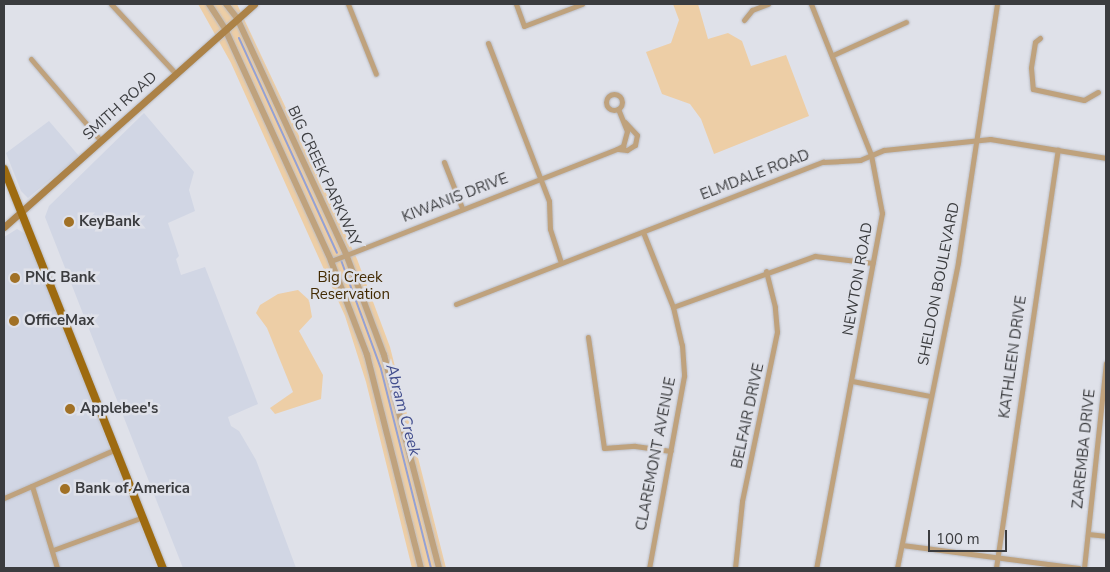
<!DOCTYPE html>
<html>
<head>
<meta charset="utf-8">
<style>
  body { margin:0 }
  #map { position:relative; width:1110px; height:572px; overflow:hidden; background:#dfe1e9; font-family:"Nunito Sans",sans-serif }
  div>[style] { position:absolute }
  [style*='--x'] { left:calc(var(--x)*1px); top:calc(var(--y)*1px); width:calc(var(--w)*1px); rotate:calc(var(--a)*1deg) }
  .built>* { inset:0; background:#d1d6e4 }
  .green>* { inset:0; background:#edcea6 }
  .stream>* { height:2px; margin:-1px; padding:0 1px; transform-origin:1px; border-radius:1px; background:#94a1d4 }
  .roads { filter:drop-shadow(0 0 1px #bbbdc4) drop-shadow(0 0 1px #bbbdc4) }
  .minor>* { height:5px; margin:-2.5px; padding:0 2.5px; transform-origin:2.5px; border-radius:2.5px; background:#bfa27d }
  .minor>.ring { margin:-2.5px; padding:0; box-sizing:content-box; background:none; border:5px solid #bfa27d; border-radius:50% }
  .tertiary>* { height:6px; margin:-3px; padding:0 3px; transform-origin:3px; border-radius:3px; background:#bfa27d }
  .secondary>* { height:7px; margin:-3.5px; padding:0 3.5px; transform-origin:3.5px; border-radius:3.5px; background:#ac8247 }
  .primary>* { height:8px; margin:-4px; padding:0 4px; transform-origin:4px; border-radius:4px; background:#9e6b10 }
  .dots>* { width:14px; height:14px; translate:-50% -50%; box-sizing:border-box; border:2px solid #dfe1e9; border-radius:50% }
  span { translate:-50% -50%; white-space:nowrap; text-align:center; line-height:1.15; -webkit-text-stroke:5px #dfe1e9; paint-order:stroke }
  .street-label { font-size:15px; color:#3b3c3f }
  .poi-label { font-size:15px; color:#3b3c3f; font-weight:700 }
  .left { translate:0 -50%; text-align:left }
  .park-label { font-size:15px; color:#422a02 }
  .water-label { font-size:16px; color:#414d8d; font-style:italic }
  .frame { position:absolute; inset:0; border:5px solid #3b3c3f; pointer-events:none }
  .scale { position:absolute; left:928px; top:530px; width:79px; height:22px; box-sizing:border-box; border:2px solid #3b3c3f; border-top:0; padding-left:6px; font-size:15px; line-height:18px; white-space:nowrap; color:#3b3c3f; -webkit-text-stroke:4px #dfe1e9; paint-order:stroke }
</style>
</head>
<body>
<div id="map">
  <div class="built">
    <i style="clip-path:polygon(144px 113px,194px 172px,189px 190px,195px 211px,168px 223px,179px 256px,176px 259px,181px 275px,205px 267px,258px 404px,228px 417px,231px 426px,239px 431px,256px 460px,296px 568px,183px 568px,45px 217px,49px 206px)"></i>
    <i style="clip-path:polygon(49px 121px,79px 156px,28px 198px,21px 191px,6px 153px)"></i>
    <i style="clip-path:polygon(17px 229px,24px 233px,30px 246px,157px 568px,4px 568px,4px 237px)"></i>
  </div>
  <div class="green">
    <i style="clip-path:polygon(198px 4px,237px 4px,357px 259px,390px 347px,446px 568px,412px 568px,366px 382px,345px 316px,231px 63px)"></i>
    <i style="clip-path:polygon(673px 4px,698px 4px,708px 39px,728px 33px,742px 41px,751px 66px,786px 55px,809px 116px,714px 154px,701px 119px,690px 104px,662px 94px,646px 52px,671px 43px,679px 20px)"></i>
    <i style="clip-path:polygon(298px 290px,309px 300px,312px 317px,299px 331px,323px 375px,321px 399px,275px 414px,270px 408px,293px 392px,267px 328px,256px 313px,260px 305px,278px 294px)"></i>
  </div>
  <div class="stream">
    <i style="--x:239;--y:38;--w:236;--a:65.5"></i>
    <i style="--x:341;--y:260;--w:116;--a:69.8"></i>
    <i style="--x:381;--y:369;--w:205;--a:75.9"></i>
  </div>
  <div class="roads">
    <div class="minor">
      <i style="--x:111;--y:4;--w:96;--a:47.1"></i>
      <i style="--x:348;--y:4;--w:75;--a:68.2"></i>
      <i style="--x:516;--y:4;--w:23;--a:70"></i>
      <i style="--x:524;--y:26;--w:62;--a:-20.8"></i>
      <i style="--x:811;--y:4;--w:162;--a:68.3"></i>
      <i style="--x:871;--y:155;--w:59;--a:79.3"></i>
      <i style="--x:882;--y:213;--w:361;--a:100.5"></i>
      <i style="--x:744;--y:20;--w:13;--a:-51"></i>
      <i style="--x:752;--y:10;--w:17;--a:-21"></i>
      <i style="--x:1040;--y:38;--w:6;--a:141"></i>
      <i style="--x:1035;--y:42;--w:26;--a:99"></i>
      <i style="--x:1031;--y:68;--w:21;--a:85"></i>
      <i style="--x:1033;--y:89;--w:52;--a:12.2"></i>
      <i style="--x:1084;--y:100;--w:16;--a:-30"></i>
      <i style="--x:488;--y:43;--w:169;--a:68.9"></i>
      <i style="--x:549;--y:201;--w:28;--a:88"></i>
      <i style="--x:550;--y:229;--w:33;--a:72"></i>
      <i style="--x:833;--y:55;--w:80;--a:-24.3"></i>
      <i style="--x:31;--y:59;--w:108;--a:49.5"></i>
      <i class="ring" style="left:606px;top:94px;width:11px;height:11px"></i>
      <i style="--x:618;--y:149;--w:9;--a:6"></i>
      <i style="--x:627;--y:150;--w:9;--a:-32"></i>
      <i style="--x:635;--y:145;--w:10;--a:-79"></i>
      <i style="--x:637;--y:135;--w:18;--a:-133"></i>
      <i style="--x:444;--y:162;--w:49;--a:68.6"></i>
      <i style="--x:643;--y:232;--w:81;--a:68.2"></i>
      <i style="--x:673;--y:307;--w:39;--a:77"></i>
      <i style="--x:682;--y:345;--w:31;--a:86"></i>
      <i style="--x:684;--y:376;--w:195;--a:100.3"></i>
      <i style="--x:331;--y:261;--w:307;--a:-21.4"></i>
      <i style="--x:617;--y:149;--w:7;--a:-27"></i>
      <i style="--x:623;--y:146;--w:16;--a:-75"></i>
      <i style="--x:627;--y:131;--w:24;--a:-112"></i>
      <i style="--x:456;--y:304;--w:394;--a:-21.2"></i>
      <i style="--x:823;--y:162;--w:37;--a:-3"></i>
      <i style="--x:860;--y:160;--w:26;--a:-23"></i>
      <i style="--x:884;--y:150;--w:107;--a:-5.9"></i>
      <i style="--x:990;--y:139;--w:118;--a:9.3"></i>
      <i style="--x:673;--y:307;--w:151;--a:-19.8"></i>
      <i style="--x:815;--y:256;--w:58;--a:6.9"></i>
      <i style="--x:588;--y:337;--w:112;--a:81.8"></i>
      <i style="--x:604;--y:448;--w:31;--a:-4"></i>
      <i style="--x:635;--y:446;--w:36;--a:8"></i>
      <i style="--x:852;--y:381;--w:79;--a:10.9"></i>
      <i style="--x:32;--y:486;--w:86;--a:73"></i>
      <i style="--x:4;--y:498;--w:122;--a:-23.6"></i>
      <i style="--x:1088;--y:534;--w:18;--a:6"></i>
      <i style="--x:902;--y:545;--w:178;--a:7.4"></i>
      <i style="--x:53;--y:550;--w:96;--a:-20.1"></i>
      <i style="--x:735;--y:568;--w:67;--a:-84"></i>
      <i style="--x:742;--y:501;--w:173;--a:-78.3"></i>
      <i style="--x:777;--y:332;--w:25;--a:-95"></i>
      <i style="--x:775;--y:307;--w:37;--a:-104"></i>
      <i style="--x:897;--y:568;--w:312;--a:-78.7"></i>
      <i style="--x:958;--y:262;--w:261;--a:-81.4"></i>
      <i style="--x:996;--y:568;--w:423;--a:-81.6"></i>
      <i style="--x:1084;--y:568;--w:206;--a:-83.9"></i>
    </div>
    <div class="tertiary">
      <i style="--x:209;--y:4;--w:30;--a:57"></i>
      <i style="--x:225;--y:29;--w:255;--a:65.4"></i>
      <i style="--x:331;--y:261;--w:101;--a:69"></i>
      <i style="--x:367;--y:355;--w:220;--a:75.8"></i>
      <i style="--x:226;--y:4;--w:18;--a:52"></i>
      <i style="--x:237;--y:18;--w:260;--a:65.2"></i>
      <i style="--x:346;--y:254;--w:108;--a:69.4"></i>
      <i style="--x:384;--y:355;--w:220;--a:75.5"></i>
    </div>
    <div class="secondary">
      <i style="--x:4;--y:227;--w:335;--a:-41.7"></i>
    </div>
    <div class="primary">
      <i style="--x:4;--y:169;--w:430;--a:68.3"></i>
    </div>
  </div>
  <div class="dots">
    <i style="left:69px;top:222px;background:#a17125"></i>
    <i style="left:15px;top:278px;background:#a17125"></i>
    <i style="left:14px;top:321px;background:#a17125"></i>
    <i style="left:70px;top:409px;background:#a17125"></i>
    <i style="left:65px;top:489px;background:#a17125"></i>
  </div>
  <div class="street-label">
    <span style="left:120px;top:106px;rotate:-42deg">SMITH ROAD</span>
    <span style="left:755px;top:175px;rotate:-21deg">ELMDALE ROAD</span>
    <span style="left:324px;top:176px;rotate:65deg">BIG CREEK PARKWAY</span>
    <span style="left:455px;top:198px;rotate:-21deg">KIWANIS DRIVE</span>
    <span style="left:858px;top:279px;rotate:-80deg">NEWTON ROAD</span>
    <span style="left:939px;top:284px;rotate:-79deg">SHELDON BOULEVARD</span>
    <span style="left:1013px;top:357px;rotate:-82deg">KATHLEEN DRIVE</span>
    <span style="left:748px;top:416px;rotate:-78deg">BELFAIR DRIVE</span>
    <span style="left:1084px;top:449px;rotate:-84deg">ZAREMBA DRIVE</span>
    <span style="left:656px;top:454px;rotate:-79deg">CLAREMONT AVENUE</span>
  </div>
  <div class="poi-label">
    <span class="left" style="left:79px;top:222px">KeyBank</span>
    <span class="left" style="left:25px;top:278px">PNC Bank</span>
    <span class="left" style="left:24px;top:321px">OfficeMax</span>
    <span class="left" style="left:80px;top:409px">Applebee's</span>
    <span class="left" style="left:75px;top:489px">Bank of America</span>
  </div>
  <div class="park-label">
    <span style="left:350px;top:286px">Big Creek<br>Reservation</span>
  </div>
  <div class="water-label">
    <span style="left:403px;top:410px;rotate:75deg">Abram Creek</span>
  </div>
  <div class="frame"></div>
  <div class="scale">100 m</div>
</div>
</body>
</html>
